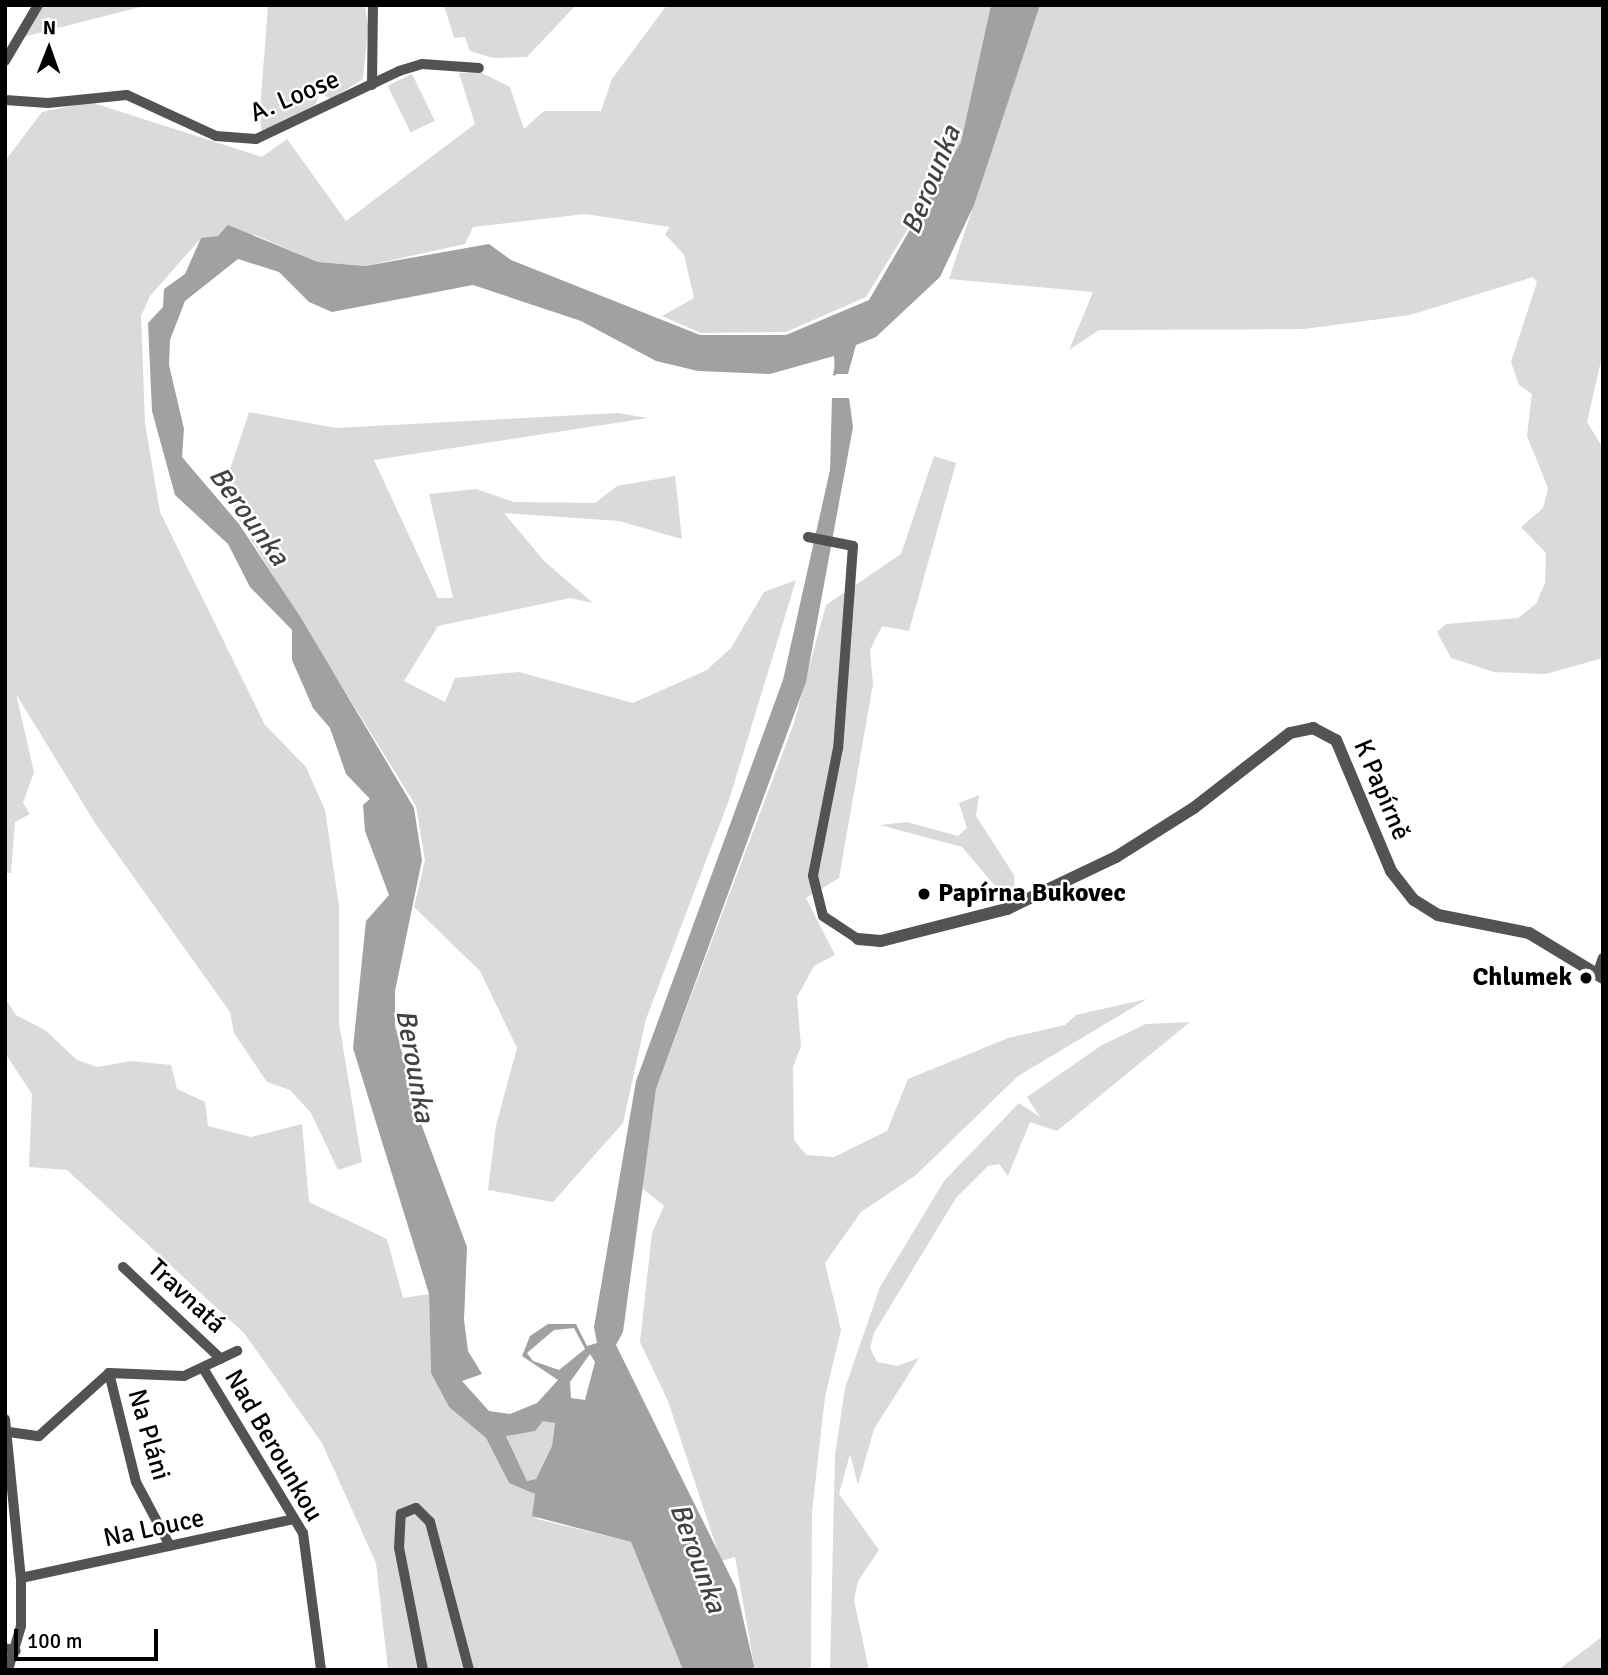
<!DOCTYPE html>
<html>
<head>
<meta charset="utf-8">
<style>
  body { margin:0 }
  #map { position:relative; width:1608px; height:1675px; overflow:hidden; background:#fff; font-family:Signika,sans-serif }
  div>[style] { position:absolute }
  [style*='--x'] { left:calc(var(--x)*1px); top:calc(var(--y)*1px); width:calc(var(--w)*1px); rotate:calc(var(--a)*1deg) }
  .green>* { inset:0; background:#dadada; transform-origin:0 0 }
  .water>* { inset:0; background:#a1a1a1 }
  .stream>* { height:2.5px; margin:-1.25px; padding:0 1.25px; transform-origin:1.25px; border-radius:1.25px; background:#a1a1a1 }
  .minor>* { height:10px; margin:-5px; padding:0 5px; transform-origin:5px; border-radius:5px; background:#535353 }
  .tertiary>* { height:12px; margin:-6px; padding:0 6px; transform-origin:6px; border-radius:6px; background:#535353 }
  .dots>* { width:19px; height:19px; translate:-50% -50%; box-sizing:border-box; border:4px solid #fff; border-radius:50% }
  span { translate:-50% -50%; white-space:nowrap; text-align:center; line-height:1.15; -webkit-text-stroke:5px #fff; paint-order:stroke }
  .street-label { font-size:26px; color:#000 }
  .poi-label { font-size:26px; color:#000; font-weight:700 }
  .left { translate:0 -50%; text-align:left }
  .right { translate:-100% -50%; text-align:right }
  .water-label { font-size:28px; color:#424242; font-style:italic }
  .frame { position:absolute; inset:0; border:7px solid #000; pointer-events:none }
  .north { position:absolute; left:14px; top:14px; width:70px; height:70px; -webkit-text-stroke:5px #fff; paint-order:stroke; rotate:1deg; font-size:19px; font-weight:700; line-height:28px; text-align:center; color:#000 }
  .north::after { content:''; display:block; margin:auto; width:24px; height:32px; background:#000; clip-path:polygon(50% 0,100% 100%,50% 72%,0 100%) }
  .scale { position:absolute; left:14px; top:1629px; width:144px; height:32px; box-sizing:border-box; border:4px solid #000; border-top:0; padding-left:9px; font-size:21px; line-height:24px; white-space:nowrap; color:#000; -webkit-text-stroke:5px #fff; paint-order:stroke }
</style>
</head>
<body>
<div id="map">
  <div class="green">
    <i style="clip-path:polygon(42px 5px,148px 5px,23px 37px)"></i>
    <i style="clip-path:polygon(268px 5px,365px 5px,368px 27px,363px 79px,331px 99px,320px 93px,315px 105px,266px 131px,261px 130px,261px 97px)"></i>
    <i style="clip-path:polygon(444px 5px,576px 5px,527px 57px,493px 58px,470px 51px,465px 37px,454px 38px)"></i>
    <i style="clip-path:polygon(667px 5px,991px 5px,961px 142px,866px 297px,786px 332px,701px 333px,662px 316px,694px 298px,684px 255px,665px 234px,670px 227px,585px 214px,473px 227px,465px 244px,365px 266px,318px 262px,255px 235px,201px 238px,150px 296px,141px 316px,145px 423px,160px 512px,265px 725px,306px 767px,325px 810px,339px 906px,339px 1023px,362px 1162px,338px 1170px,311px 1113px,290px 1090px,267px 1082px,234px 1033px,230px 1012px,95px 823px,16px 694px,34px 772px,23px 803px,30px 814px,15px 822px,11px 873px,5px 873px,5px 161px,42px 112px,90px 102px,262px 157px,287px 139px,346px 221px,475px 124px,459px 73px,480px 72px,510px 87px,524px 129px,544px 111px,601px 111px,612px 79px)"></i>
    <i style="clip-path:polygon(1040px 5px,1603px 5px,1603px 352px,1587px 422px,1603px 448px,1603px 658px,1546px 674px,1494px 672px,1451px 658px,1437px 632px,1446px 624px,1518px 618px,1536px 604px,1545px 583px,1546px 553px,1521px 527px,1543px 508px,1548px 488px,1527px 436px,1532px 394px,1519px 385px,1511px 362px,1537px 282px,1533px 277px,1410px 315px,1304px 329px,1099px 330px,1069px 350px,1093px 292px,949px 279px)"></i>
    <i style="left:412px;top:74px;width:52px;height:27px;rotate:64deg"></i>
    <i style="clip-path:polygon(249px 412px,336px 428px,618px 413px,648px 418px,374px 460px,438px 598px,453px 598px,429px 494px,476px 489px,514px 502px,595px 503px,617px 486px,675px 476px,682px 539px,619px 521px,504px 513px,544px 561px,593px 603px,570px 598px,438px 626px,404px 681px,445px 702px,455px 678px,519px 672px,633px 703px,707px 670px,731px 648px,764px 592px,796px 580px,729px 800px,646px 1019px,623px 1123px,553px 1202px,488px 1190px,496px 1125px,517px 1048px,480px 971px,414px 907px,425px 860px,416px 806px,239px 520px,225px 484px)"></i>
    <i style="clip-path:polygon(934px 456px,956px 463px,909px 631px,882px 626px,870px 650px,873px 684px,839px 878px,806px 898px,835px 955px,814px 966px,797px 997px,801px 1046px,793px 1067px,794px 1140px,806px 1155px,834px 1157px,887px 1131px,908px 1079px,1008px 1038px,1065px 1025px,1076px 1015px,1147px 999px,1018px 1076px,916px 1175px,861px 1212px,825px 1263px,841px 1330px,825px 1397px,812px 1512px,811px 1670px,755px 1670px,735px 1557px,721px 1561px,668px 1401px,640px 1342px,652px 1233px,664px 1206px,642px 1188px,656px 1089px,794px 723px,826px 605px,901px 554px)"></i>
    <i style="clip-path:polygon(979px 795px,976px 816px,1014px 875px,1015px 897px,1002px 894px,962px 847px,880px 825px,907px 822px,958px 836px,967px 828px,959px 803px)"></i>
    <i style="clip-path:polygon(5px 998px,16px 1015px,45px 1030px,77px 1060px,97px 1067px,131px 1061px,171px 1065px,177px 1089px,205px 1102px,208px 1126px,251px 1137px,302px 1124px,309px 1202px,387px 1239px,403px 1298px,429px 1294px,431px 1373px,449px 1407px,486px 1438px,509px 1483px,535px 1494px,537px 1519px,631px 1542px,683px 1670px,388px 1670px,376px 1563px,322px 1443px,244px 1333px,67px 1170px,29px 1167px,32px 1094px,5px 1053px)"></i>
    <i style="clip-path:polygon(1190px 1022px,1057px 1131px,1030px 1122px,1008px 1176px,999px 1164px,988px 1166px,956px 1198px,874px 1333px,870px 1348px,877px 1362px,897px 1366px,919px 1358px,874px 1429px,858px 1485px,850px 1454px,839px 1494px,879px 1550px,858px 1581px,854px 1600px,869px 1670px,830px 1670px,835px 1455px,845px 1388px,880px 1287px,944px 1181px,1019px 1103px,1040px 1117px,1027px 1097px,1102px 1045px,1146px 1024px)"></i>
    <i style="clip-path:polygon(543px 1420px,555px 1423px,552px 1446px,536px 1479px,527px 1481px,506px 1435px,535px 1431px)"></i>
    <i style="clip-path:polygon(1603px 1636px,1603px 1670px,1558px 1670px)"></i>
  </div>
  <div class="water">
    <i style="clip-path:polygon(evenodd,991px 5px,1040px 5px,974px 205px,940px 277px,876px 337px,856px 345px,848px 374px,835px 374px,834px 356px,770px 374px,698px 371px,656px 361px,581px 321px,473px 285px,332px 312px,309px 302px,279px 272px,238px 259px,185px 301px,170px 340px,169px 365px,184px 429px,182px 457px,239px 524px,301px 618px,414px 808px,422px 860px,395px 991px,395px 1025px,419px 1118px,467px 1247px,464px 1320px,468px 1351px,482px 1374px,462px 1381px,489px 1411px,510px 1414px,537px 1403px,558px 1380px,522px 1356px,530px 1336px,548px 1324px,576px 1324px,587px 1346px,597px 1343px,594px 1327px,636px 1081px,783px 680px,830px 470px,832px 398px,849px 398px,853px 427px,806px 682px,656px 1089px,623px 1332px,616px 1345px,736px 1588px,755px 1670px,683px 1670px,631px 1542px,532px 1516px,535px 1494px,509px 1483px,486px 1438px,449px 1407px,431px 1373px,429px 1294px,353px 1048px,366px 921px,389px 895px,365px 831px,363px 805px,370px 799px,346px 774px,330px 728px,313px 708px,292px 660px,292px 630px,250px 587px,228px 544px,175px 495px,152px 411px,148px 323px,163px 307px,164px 289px,185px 274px,201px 238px,218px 236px,228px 225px,318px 262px,365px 266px,489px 244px,511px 260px,700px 335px,786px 335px,869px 300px,961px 142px,991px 5px,554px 1330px,574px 1328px,585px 1349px,559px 1370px,533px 1361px,527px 1353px,554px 1330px,991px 5px,590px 1354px,595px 1362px,585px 1400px,571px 1398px,570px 1382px,590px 1354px,991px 5px,543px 1421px,555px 1423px,552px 1446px,536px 1479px,527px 1481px,506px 1436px,535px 1431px,543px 1421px)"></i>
  </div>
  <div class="stream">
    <i style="--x:834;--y:374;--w:17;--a:-77"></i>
  </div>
  <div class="minor">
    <i style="--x:5;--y:61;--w:65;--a:-59.5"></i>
    <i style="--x:372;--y:85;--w:80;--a:-89.3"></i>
    <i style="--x:5;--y:100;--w:43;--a:4"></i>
    <i style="--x:48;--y:103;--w:79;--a:-5.8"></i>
    <i style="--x:127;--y:95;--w:98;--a:24.7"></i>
    <i style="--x:216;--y:136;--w:40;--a:4.3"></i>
    <i style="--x:256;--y:139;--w:158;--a:-25.4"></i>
    <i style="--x:399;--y:71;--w:24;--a:-17"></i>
    <i style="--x:422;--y:64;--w:57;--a:4"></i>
    <i style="--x:808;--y:537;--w:46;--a:11.3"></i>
    <i style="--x:853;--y:546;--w:203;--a:94.2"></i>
    <i style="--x:838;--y:748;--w:130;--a:101.1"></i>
    <i style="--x:813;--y:876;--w:41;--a:76"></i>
    <i style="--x:823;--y:916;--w:42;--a:33.3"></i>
    <i style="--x:1597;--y:975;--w:18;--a:-71"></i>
    <i style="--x:123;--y:1267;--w:134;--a:43.2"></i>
    <i style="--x:203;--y:1368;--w:193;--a:58.8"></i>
    <i style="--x:303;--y:1533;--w:138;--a:82.5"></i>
    <i style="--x:109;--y:1373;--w:112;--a:76.1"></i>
    <i style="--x:136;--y:1482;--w:72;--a:62"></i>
    <i style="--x:5;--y:1419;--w:160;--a:84.3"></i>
    <i style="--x:21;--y:1578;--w:48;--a:90"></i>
    <i style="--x:21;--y:1626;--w:46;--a:106.5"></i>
    <i style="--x:9;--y:1432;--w:30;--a:8"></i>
    <i style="--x:39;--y:1436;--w:94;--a:-42"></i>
    <i style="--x:109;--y:1373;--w:75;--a:2.3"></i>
    <i style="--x:184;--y:1376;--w:59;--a:-25.3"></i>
    <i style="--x:21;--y:1578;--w:279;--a:-12.2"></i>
    <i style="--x:5;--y:1648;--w:11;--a:15"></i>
    <i style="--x:423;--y:1670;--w:124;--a:-101.1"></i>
    <i style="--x:399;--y:1548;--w:34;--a:-87"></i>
    <i style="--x:401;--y:1514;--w:16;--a:-22"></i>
    <i style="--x:416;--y:1508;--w:20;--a:45"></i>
    <i style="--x:430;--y:1522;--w:153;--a:75.2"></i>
  </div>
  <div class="tertiary">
    <i style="--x:858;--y:939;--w:23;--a:5"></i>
    <i style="--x:881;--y:941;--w:130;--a:-14.3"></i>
    <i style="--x:1007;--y:909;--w:121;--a:-25.5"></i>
    <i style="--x:1116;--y:857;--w:93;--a:-32.3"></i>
    <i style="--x:1195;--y:807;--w:120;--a:-37.9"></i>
    <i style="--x:1290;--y:733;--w:24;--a:-12"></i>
    <i style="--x:1313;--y:728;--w:26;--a:28"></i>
    <i style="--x:1336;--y:740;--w:142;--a:67.2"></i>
    <i style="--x:1391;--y:871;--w:37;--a:52"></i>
    <i style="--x:1414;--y:900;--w:28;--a:32"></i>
    <i style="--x:1438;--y:915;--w:93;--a:11.2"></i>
    <i style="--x:1529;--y:933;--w:87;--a:31.3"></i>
  </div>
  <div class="dots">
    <i style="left:924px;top:894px;background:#000"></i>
    <i style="left:1586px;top:978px;background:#000"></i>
  </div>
  <div class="street-label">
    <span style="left:295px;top:97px;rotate:-23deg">A. Loose</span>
    <span style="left:1381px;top:790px;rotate:67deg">K Papírně</span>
    <span style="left:186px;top:1297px;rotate:43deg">Travnatá</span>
    <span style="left:148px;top:1435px;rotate:74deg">Na Pláni</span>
    <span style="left:273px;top:1446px;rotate:60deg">Nad Berounkou</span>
    <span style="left:154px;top:1529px;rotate:-12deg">Na Louce</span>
  </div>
  <div class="poi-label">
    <span class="left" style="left:938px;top:894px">Papírna Bukovec</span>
    <span class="right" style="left:1572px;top:978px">Chlumek</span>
  </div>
  <div class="water-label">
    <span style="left:931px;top:180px;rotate:-68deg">Berounka</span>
    <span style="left:249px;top:516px;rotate:54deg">Berounka</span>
    <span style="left:415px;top:1066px;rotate:80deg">Berounka</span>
    <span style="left:698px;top:1558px;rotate:70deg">Berounka</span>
  </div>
  <div class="frame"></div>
  <div class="north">N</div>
  <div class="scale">100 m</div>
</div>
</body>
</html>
